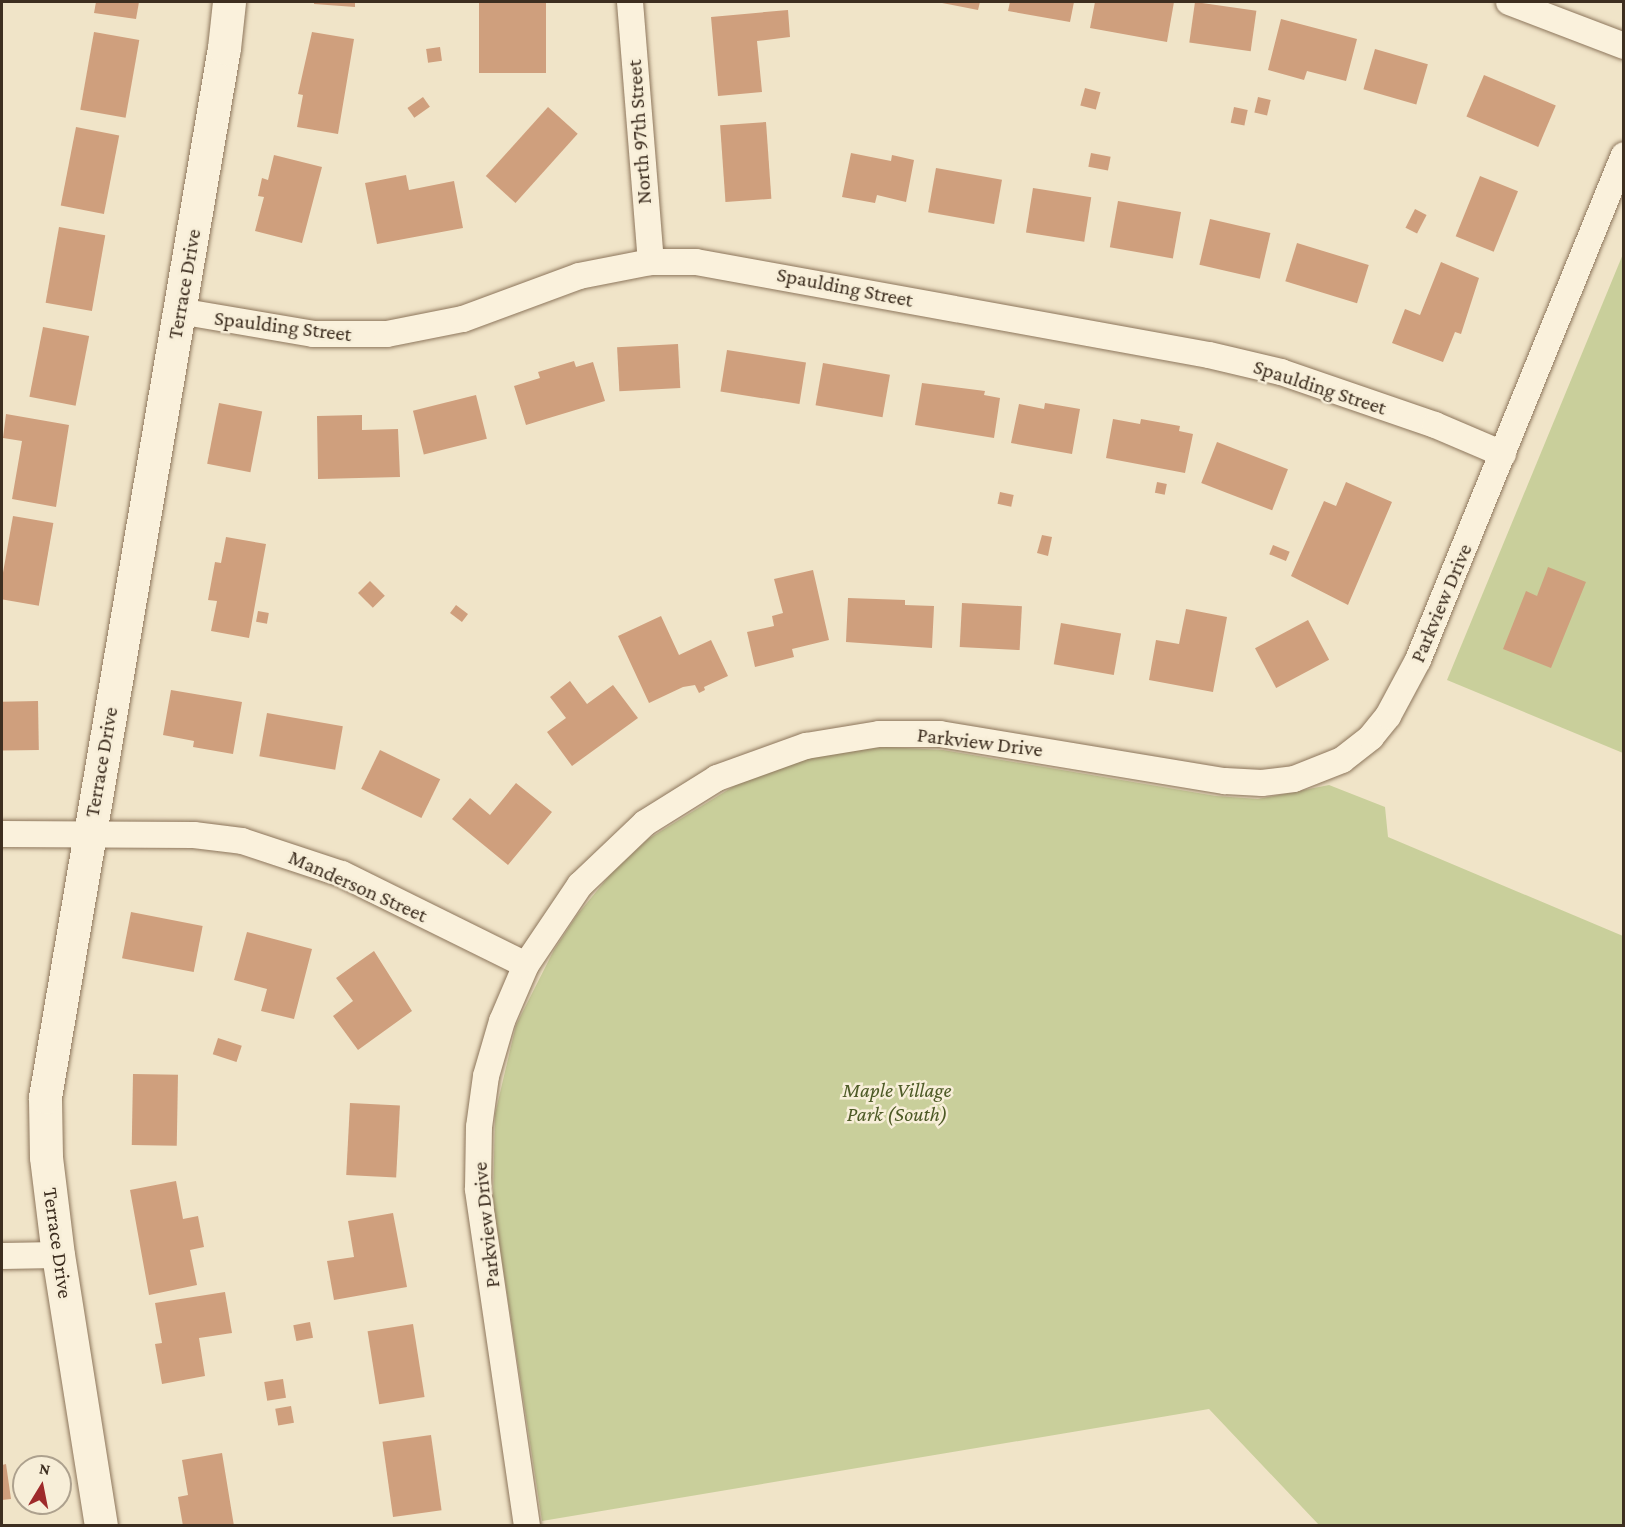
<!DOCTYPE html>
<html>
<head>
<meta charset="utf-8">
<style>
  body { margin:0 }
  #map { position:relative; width:1625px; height:1527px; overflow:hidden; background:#f0e4c8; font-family:"Crimson Pro",serif }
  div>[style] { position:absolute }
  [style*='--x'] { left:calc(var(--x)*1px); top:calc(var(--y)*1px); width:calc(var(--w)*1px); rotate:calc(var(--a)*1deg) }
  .green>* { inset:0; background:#c9cf9b }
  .building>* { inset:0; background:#cf9f7d; transform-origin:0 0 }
  .roads { filter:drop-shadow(0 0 2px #8d765c) drop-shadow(0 0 2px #8d765c) }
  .street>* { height:26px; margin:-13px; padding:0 13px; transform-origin:13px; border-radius:13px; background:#faf1dc }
  .secondary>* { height:33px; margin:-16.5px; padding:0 16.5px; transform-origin:16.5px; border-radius:16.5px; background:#faf1dc }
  span { translate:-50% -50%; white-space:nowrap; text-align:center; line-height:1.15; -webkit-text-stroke:5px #f7eed8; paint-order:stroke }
  .street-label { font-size:21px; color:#3d2e20 }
  .park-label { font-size:21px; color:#4d5a26; font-style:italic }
  .frame { position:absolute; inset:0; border:3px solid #3d2e20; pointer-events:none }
  .north { position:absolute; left:12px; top:1455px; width:60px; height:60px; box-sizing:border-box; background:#f7eed8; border:2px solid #ada18e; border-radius:50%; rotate:10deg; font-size:16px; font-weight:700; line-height:24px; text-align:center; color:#3d2e20 }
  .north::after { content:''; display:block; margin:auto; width:21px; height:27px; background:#9e2a2b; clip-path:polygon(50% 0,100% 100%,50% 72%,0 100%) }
</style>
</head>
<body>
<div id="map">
  <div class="green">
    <i style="clip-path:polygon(1623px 254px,1623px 753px,1447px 680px)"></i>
    <i style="clip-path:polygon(886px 747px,943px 750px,1216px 796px,1258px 799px,1329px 785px,1385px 807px,1388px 837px,1623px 936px,1623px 1525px,1319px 1525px,1209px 1409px,542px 1521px,493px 1202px,495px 1114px,516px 1025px,554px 950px,577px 915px,610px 875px,648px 839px,739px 783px,781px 766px,835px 752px)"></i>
  </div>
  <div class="building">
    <i style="clip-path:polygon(96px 2px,139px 2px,136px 19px,94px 13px)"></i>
    <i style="clip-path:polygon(314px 2px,355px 2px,355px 7px,314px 4px)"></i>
    <i style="left:479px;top:2px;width:67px;height:71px"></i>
    <i style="clip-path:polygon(937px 2px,980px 2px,978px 10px)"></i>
    <i style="clip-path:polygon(1010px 2px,1074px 2px,1070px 22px,1008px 11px)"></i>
    <i style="clip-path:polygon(1095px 2px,1174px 2px,1167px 42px,1090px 28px)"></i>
    <i style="left:1195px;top:2px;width:62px;height:41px;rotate:8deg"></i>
    <i style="clip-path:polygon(788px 10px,790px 37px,757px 41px,762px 92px,718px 96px,711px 17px)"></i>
    <i style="clip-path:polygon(1281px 19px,1357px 39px,1346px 81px,1307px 71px,1304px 80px,1268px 70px)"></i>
    <i style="left:94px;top:32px;width:46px;height:79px;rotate:10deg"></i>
    <i style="clip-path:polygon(312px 32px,354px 39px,338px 134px,297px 127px,303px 95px,298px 94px)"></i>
    <i style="left:440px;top:47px;width:14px;height:14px;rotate:82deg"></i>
    <i style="left:1375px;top:49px;width:55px;height:42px;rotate:16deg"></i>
    <i style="left:1484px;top:75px;width:78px;height:45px;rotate:23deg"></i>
    <i style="left:1085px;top:88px;width:16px;height:18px;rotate:15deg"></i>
    <i style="left:423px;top:97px;width:12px;height:19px;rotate:55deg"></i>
    <i style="left:1258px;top:97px;width:13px;height:16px;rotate:13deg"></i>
    <i style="left:548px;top:107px;width:40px;height:93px;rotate:42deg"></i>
    <i style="left:1234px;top:107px;width:14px;height:16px;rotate:12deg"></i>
    <i style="left:766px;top:122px;width:77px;height:46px;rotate:86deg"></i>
    <i style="left:76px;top:127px;width:44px;height:80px;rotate:11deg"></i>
    <i style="clip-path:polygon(851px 153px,891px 161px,892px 155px,914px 160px,906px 202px,877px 195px,875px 203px,842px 197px)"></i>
    <i style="left:1091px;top:153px;width:20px;height:14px;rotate:11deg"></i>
    <i style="clip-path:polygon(274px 155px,322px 167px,302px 243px,255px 231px,264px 197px,258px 196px,262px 178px,268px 180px)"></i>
    <i style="left:936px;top:168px;width:67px;height:45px;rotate:10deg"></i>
    <i style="clip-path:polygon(406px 175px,409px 190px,454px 181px,463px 228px,377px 244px,365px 183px)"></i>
    <i style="left:1480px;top:176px;width:41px;height:65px;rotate:22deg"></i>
    <i style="left:1033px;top:188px;width:59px;height:45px;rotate:9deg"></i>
    <i style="left:1118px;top:201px;width:64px;height:47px;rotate:10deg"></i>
    <i style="left:1415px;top:209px;width:13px;height:21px;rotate:27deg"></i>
    <i style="left:1210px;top:219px;width:62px;height:47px;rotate:13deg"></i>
    <i style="left:59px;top:227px;width:47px;height:77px;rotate:10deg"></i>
    <i style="left:1297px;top:243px;width:75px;height:40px;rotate:17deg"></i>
    <i style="clip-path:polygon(1441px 262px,1479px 278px,1461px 334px,1455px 332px,1443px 362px,1392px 343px,1405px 309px,1420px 315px)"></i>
    <i style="left:43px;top:327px;width:47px;height:71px;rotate:11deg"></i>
    <i style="left:678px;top:344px;width:44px;height:61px;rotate:87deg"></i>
    <i style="left:727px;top:350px;width:80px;height:42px;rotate:9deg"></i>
    <i style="clip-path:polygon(574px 361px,576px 367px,593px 362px,605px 401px,526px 425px,514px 386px,540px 378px,538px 372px)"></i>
    <i style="left:823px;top:363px;width:68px;height:43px;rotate:10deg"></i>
    <i style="clip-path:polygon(922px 383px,985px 391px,984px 395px,1000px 398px,994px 438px,915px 425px)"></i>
    <i style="left:476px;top:395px;width:45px;height:65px;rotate:76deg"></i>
    <i style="left:219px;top:403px;width:44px;height:62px;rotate:11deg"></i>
    <i style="clip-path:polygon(1045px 403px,1080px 409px,1072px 454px,1011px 443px,1019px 404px,1044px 409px)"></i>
    <i style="clip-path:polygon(6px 414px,69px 425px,56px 507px,12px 499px,22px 441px,3px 438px)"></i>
    <i style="clip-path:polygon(362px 415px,362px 430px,398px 429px,400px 477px,318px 479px,317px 416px)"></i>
    <i style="clip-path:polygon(1113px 419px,1140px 424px,1141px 419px,1180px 426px,1179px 431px,1193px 434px,1185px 473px,1106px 458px)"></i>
    <i style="left:1217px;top:442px;width:76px;height:44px;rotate:21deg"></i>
    <i style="left:1157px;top:482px;width:10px;height:11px;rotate:11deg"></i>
    <i style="clip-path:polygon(1346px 482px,1392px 502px,1348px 605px,1291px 576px,1324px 501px,1336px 506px)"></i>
    <i style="left:1000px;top:492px;width:14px;height:12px;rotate:12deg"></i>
    <i style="left:13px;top:516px;width:41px;height:84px;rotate:10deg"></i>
    <i style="clip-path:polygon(1042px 535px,1052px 537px,1048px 556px,1037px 553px)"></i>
    <i style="clip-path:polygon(226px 537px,266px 544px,249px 638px,211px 631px,217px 601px,208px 600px,215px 562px,221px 563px)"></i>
    <i style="left:1273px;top:545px;width:18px;height:10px;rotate:22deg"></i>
    <i style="clip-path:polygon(1548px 567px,1586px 582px,1551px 668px,1503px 649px,1526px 591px,1537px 596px)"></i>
    <i style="clip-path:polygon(813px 570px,829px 640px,792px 649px,794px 657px,755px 667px,747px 632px,774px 626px,772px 616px,783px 613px,774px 579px)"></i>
    <i style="left:370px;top:581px;width:21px;height:17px;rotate:45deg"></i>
    <i style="clip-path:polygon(848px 598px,905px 600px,905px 605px,934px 606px,932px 648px,846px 642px)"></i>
    <i style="left:962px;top:603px;width:60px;height:44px;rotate:3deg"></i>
    <i style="left:456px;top:605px;width:15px;height:10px;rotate:37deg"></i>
    <i style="clip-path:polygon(1186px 609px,1227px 617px,1213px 692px,1149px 680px,1156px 640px,1179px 644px)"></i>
    <i style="left:258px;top:611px;width:11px;height:11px;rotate:10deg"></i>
    <i style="clip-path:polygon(661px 616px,679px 655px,711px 640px,728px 676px,704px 687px,705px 690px,699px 693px,695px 685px,683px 687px,649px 703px,618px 636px)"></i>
    <i style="left:1308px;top:620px;width:45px;height:60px;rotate:62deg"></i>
    <i style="left:1061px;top:623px;width:61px;height:42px;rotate:10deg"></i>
    <i style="clip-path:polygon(570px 681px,587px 704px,613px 685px,638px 718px,572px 766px,547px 732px,566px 718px,550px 697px)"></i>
    <i style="clip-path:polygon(171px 690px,242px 702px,233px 754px,193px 747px,194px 741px,163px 735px)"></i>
    <i style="left:38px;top:701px;width:49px;height:36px;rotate:89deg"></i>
    <i style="left:267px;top:713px;width:77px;height:44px;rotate:10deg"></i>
    <i style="left:380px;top:750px;width:67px;height:43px;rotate:26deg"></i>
    <i style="clip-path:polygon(516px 783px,552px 812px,508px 865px,452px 819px,470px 798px,490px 815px)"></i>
    <i style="left:131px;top:912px;width:73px;height:47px;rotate:11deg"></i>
    <i style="clip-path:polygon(247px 932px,312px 949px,294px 1019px,261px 1011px,267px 989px,234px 980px)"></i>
    <i style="clip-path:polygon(374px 951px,412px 1011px,358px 1050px,333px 1016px,353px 1001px,336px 978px)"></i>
    <i style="left:218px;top:1038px;width:25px;height:17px;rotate:18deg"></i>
    <i style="left:133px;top:1074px;width:45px;height:71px;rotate:1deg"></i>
    <i style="left:350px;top:1103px;width:50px;height:72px;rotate:3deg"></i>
    <i style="clip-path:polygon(176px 1181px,183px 1219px,198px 1216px,204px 1247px,190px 1250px,197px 1285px,149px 1295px,130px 1190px)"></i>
    <i style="clip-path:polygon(393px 1213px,407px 1287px,334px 1300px,327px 1261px,354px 1257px,348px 1221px)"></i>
    <i style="clip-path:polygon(225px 1292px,232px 1333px,199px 1338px,205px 1376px,162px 1384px,155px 1344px,162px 1343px,155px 1303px)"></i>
    <i style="left:310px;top:1322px;width:16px;height:17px;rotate:79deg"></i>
    <i style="left:413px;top:1324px;width:74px;height:46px;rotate:81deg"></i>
    <i style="left:283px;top:1379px;width:19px;height:19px;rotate:81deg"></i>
    <i style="left:291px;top:1406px;width:17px;height:16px;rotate:80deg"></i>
    <i style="left:431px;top:1435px;width:76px;height:49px;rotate:82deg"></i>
    <i style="clip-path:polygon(222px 1453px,234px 1526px,183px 1526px,178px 1497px,188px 1495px,182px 1460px)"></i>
    <i style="clip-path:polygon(6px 1464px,11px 1499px,2px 1500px,2px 1465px)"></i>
  </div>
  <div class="roads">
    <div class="street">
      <i style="--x:630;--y:2;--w:261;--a:85.4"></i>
      <i style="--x:1509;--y:2;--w:123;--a:20.9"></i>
      <i style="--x:179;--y:311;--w:136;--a:9.7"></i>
      <i style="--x:313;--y:334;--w:74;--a:0"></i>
      <i style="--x:387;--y:334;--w:77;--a:-11.2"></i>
      <i style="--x:463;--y:319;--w:124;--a:-20.3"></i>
      <i style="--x:579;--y:276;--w:73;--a:-11"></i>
      <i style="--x:651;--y:262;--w:45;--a:0"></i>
      <i style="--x:696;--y:262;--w:521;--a:10.28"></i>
      <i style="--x:1209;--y:355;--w:74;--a:13.3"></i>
      <i style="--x:1281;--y:372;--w:163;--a:19"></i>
      <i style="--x:1435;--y:425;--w:74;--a:23.1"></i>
      <i style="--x:2;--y:834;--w:192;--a:0.3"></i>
      <i style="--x:194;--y:835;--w:48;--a:7.1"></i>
      <i style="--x:242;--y:841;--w:105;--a:18.3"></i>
      <i style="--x:342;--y:874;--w:205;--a:26.3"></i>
      <i style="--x:2;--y:1256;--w:56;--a:-1"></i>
      <i style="--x:527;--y:1526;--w:341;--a:-98.3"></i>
      <i style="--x:478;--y:1189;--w:62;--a:-89.1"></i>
      <i style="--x:479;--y:1127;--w:51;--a:-82.2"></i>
      <i style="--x:486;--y:1076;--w:57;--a:-73.8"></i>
      <i style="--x:502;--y:1021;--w:61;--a:-66.8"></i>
      <i style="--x:526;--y:965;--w:97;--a:-56"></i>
      <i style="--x:580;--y:885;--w:90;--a:-43.6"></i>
      <i style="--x:645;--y:823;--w:85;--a:-32"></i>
      <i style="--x:717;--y:778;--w:95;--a:-19.8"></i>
      <i style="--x:806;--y:746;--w:74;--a:-9.3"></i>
      <i style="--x:879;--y:734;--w:61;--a:0"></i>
      <i style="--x:940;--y:734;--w:289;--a:9.4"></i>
      <i style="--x:1225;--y:781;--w:37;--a:3"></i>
      <i style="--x:1262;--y:783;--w:32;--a:-7"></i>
      <i style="--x:1294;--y:779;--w:52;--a:-21.6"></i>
      <i style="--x:1342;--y:760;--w:37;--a:-38"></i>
      <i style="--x:1371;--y:737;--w:27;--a:-51"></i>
      <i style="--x:1388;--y:716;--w:64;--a:-61.8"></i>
      <i style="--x:1418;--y:660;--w:545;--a:-67.81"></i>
    </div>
    <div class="secondary">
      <i style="--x:101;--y:1526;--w:274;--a:-99"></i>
      <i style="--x:58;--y:1255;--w:99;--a:-97"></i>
      <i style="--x:46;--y:1157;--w:60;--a:-91"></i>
      <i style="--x:45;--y:1097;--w:1064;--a:-80.32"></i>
      <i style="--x:224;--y:48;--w:46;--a:-83.8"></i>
    </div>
  </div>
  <div class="street-label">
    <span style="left:639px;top:132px;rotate:-94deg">North 97th Street</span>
    <span style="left:184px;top:284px;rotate:-80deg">Terrace Drive</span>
    <span style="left:845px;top:287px;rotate:11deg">Spaulding Street</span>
    <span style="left:283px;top:326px;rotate:7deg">Spaulding Street</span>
    <span style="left:1320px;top:387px;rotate:18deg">Spaulding Street</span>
    <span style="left:1441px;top:603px;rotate:-67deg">Parkview Drive</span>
    <span style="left:980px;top:742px;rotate:7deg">Parkview Drive</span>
    <span style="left:101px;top:762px;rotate:-80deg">Terrace Drive</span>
    <span style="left:358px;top:886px;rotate:24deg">Manderson Street</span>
    <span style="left:486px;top:1225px;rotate:-96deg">Parkview Drive</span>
    <span style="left:58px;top:1243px;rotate:82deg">Terrace Drive</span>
  </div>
  <div class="park-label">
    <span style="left:897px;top:1102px">Maple Village<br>Park (South)</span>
  </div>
  <div class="frame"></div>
  <div class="north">N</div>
</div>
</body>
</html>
